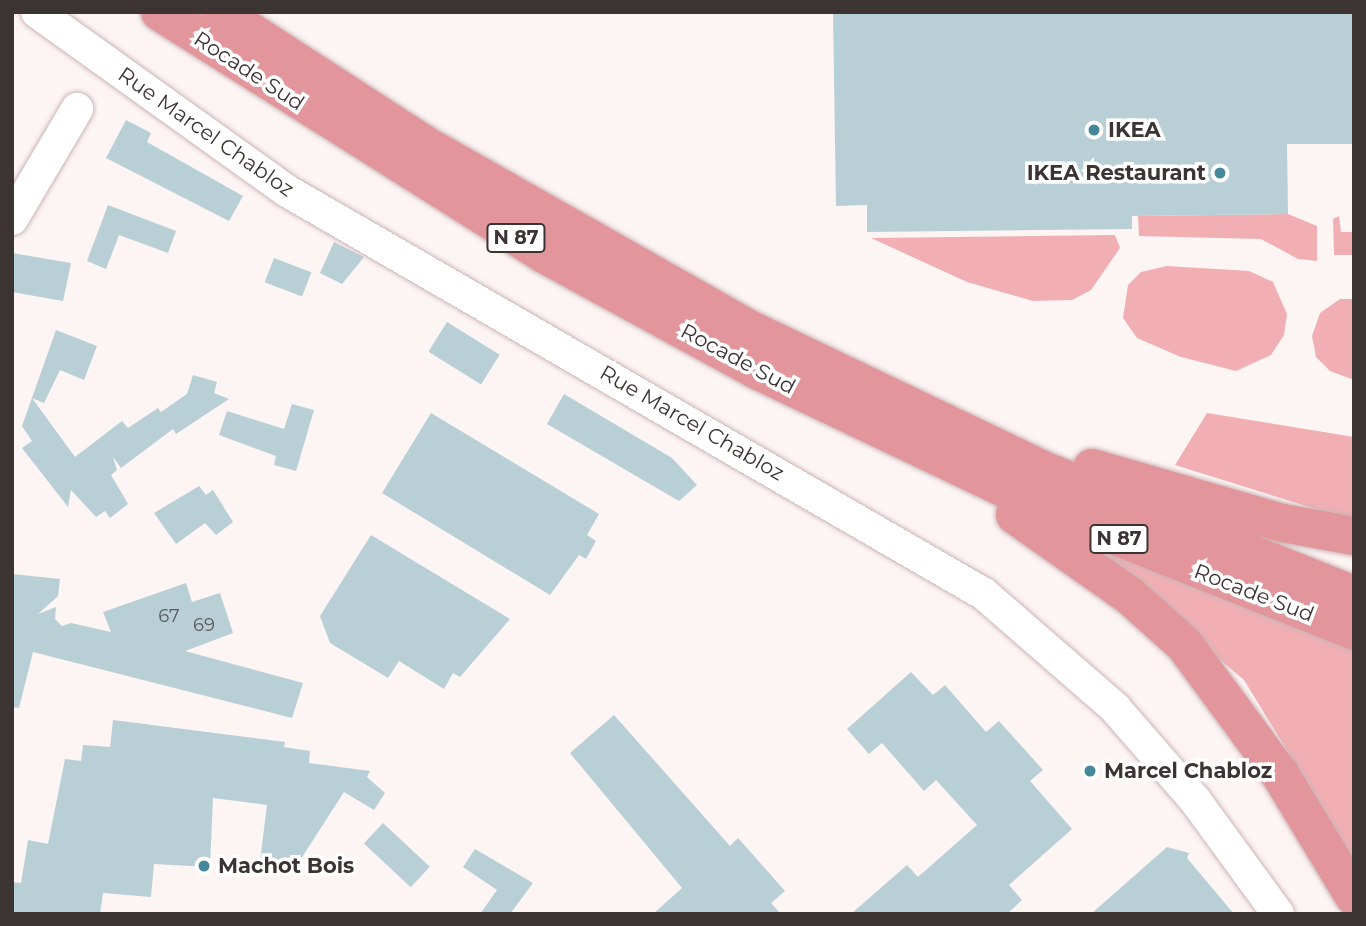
<!DOCTYPE html>
<html>
<head>
<meta charset="utf-8">
<style>
  body { margin:0 }
  #map { position:relative; width:1366px; height:926px; overflow:hidden; background:#fdf4f4; font-family:Montserrat,sans-serif }
  div>[style] { position:absolute }
  [style*='--x'] { left:calc(var(--x)*1px); top:calc(var(--y)*1px); width:calc(var(--w)*1px); rotate:calc(var(--a)*1deg) }
  .green>* { inset:0; background:#f1afb3 }
  .building>* { inset:0; background:#b8cfd6; transform-origin:0 0 }
  .roads { filter:drop-shadow(0 0 2px #ccb5b6) drop-shadow(0 0 2px #ccb5b6) }
  .minor>* { height:32px; margin:-16px; padding:0 16px; transform-origin:16px; border-radius:16px; background:#fff }
  .highway>* { height:38px; margin:-19px; padding:0 19px; transform-origin:19px; border-radius:19px; background:#e2969b }
  .dots>* { width:19px; height:19px; translate:-50% -50%; box-sizing:border-box; border:4px solid #fff; border-radius:50% }
  span { translate:-50% -50%; white-space:nowrap; text-align:center; line-height:1.15; -webkit-text-stroke:7px #fff; paint-order:stroke }
  .number-label { font-size:18px; color:#5b5a5c }
  .number-label span { -webkit-text-stroke-width:0 }
  .shield-label span { padding:2px 5px; background:#fff; border:2px solid; border-radius:5px; -webkit-text-stroke-width:0 }
  .shield-label { font-size:19px; color:#3c3333; font-weight:700 }
  .street-label { font-size:21px; color:#3c3333 }
  .poi-label { font-size:21px; color:#3c3333; font-weight:700 }
  .left { translate:0 -50%; text-align:left }
  .right { translate:-100% -50%; text-align:right }
  .frame { position:absolute; inset:0; border:14px solid #3c3333; pointer-events:none }
</style>
</head>
<body>
<div id="map">
  <div class="green">
    <i style="clip-path:polygon(1288px 214px,1317px 226px,1317px 261px,1298px 259px,1261px 239px,1139px 236px,1138px 216px)"></i>
    <i style="clip-path:polygon(1339px 216px,1341px 232px,1354px 232px,1354px 255px,1334px 255px,1333px 219px)"></i>
    <i style="clip-path:polygon(1115px 235px,1120px 248px,1091px 290px,1072px 300px,1033px 301px,967px 282px,871px 238px)"></i>
    <i style="clip-path:polygon(1167px 266px,1249px 271px,1273px 282px,1287px 314px,1284px 335px,1271px 355px,1236px 371px,1181px 357px,1137px 338px,1123px 318px,1128px 285px,1141px 272px)"></i>
    <i style="clip-path:polygon(1340px 299px,1354px 299px,1354px 380px,1330px 371px,1316px 357px,1312px 336px,1320px 313px)"></i>
    <i style="clip-path:polygon(1207px 413px,1354px 437px,1354px 521px,1175px 465px)"></i>
    <i style="clip-path:polygon(1108px 553px,1354px 650px,1354px 860px,1244px 680px,1106px 563px)"></i>
  </div>
  <div class="building">
    <i style="clip-path:polygon(833px 12px,1354px 12px,1354px 144px,1287px 144px,1288px 214px,1132px 216px,1132px 229px,867px 232px,867px 205px,836px 206px)"></i>
    <i style="clip-path:polygon(126px 120px,151px 133px,147px 142px,243px 196px,229px 221px,106px 158px)"></i>
    <i style="clip-path:polygon(108px 205px,176px 231px,168px 253px,119px 235px,106px 269px,87px 261px)"></i>
    <i style="clip-path:polygon(334px 242px,364px 257px,342px 284px,320px 273px)"></i>
    <i style="clip-path:polygon(12px 253px,71px 263px,63px 301px,12px 292px)"></i>
    <i style="left:274px;top:258px;width:40px;height:26px;rotate:21deg"></i>
    <i style="left:447px;top:322px;width:62px;height:35px;rotate:32deg"></i>
    <i style="clip-path:polygon(56px 330px,97px 346px,84px 380px,60px 370px,44px 403px,32px 398px,75px 457px,122px 421px,128px 428px,158px 408px,161px 412px,187px 394px,193px 375px,217px 382px,214px 393px,229px 399px,176px 434px,173px 429px,121px 468px,113px 457px,117px 470px,111px 475px,128px 504px,110px 518px,105px 511px,96px 517px,71px 490px,68px 507px,22px 448px,32px 441px,22px 426px)"></i>
    <i style="clip-path:polygon(564px 394px,672px 458px,697px 485px,679px 501px,547px 424px)"></i>
    <i style="clip-path:polygon(292px 404px,314px 410px,296px 471px,274px 465px,276px 456px,219px 435px,227px 411px,284px 429px)"></i>
    <i style="clip-path:polygon(431px 413px,599px 514px,587px 535px,596px 541px,586px 559px,579px 555px,550px 595px,382px 493px)"></i>
    <i style="clip-path:polygon(199px 486px,206px 495px,213px 490px,233px 522px,216px 535px,205px 523px,176px 544px,154px 513px)"></i>
    <i style="clip-path:polygon(371px 535px,510px 619px,460px 677px,453px 673px,444px 689px,399px 661px,388px 678px,330px 643px,320px 616px)"></i>
    <i style="clip-path:polygon(12px 574px,60px 579px,58px 596px,38px 614px,56px 607px,55px 619px,62px 626px,71px 623px,111px 632px,103px 612px,186px 583px,192px 602px,220px 593px,233px 633px,185px 651px,303px 683px,292px 718px,33px 652px,19px 708px,12px 707px)"></i>
    <i style="clip-path:polygon(911px 672px,933px 695px,945px 685px,986px 732px,999px 721px,1043px 770px,1030px 781px,1072px 829px,1009px 885px,1022px 900px,1007px 914px,851px 914px,907px 865px,918px 877px,977px 825px,936px 780px,924px 791px,882px 743px,869px 754px,847px 729px)"></i>
    <i style="clip-path:polygon(614px 715px,730px 846px,738px 838px,785px 891px,771px 903px,781px 914px,653px 914px,682px 888px,570px 753px)"></i>
    <i style="clip-path:polygon(113px 720px,285px 742px,284px 747px,310px 751px,309px 763px,370px 771px,367px 777px,385px 793px,374px 810px,344px 792px,297px 865px,260px 861px,267px 805px,213px 798px,210px 867px,154px 864px,151px 897px,103px 893px,100px 914px,12px 914px,12px 882px,21px 883px,28px 840px,48px 844px,65px 759px,81px 761px,83px 745px,110px 747px)"></i>
    <i style="left:383px;top:823px;width:64px;height:28px;rotate:43deg"></i>
    <i style="clip-path:polygon(1167px 847px,1189px 853px,1187px 858px,1234px 914px,1091px 914px)"></i>
    <i style="clip-path:polygon(475px 849px,533px 883px,510px 914px,480px 914px,497px 890px,463px 867px)"></i>
  </div>
  <div class="roads">
    <div class="minor">
      <i style="--x:37;--y:12;--w:307;--a:35.6"></i>
      <i style="--x:287;--y:191;--w:805;--a:30.04"></i>
      <i style="--x:984;--y:594;--w:174;--a:41"></i>
      <i style="--x:1115;--y:708;--w:122;--a:49"></i>
      <i style="--x:1195;--y:800;--w:141;--a:53.9"></i>
      <i style="--x:12;--y:219;--w:128;--a:-59.4"></i>
    </div>
    <div class="highway">
      <i style="--x:160;--y:12;--w:454;--a:32.2"></i>
      <i style="--x:544;--y:254;--w:245;--a:28.6"></i>
      <i style="--x:759;--y:371;--w:326;--a:25.5"></i>
      <i style="--x:1053;--y:511;--w:324;--a:21.7"></i>
      <i style="--x:220;--y:12;--w:242;--a:33"></i>
      <i style="--x:423;--y:144;--w:377;--a:29.6"></i>
      <i style="--x:751;--y:330;--w:326;--a:25.6"></i>
      <i style="--x:1045;--y:471;--w:333;--a:21.9"></i>
      <i style="--x:1092;--y:468;--w:199;--a:16.1"></i>
      <i style="--x:1283;--y:523;--w:72;--a:10.4"></i>
      <i style="--x:1015;--y:515;--w:139;--a:35.1"></i>
      <i style="--x:1129;--y:595;--w:74;--a:41.7"></i>
      <i style="--x:1184;--y:644;--w:162;--a:53.6"></i>
      <i style="--x:1280;--y:774;--w:143;--a:58.8"></i>
    </div>
  </div>
  <div class="dots">
    <i style="left:1094px;top:130px;background:#468899"></i>
    <i style="left:1220px;top:173px;background:#468899"></i>
    <i style="left:1090px;top:771px;background:#468899"></i>
    <i style="left:204px;top:866px;background:#468899"></i>
  </div>
  <div class="number-label">
    <span style="left:169px;top:616px">67</span>
    <span style="left:204px;top:625px">69</span>
  </div>
  <div class="shield-label">
    <span style="left:516px;top:238px">N 87</span>
    <span style="left:1119px;top:539px">N 87</span>
  </div>
  <div class="street-label">
    <span style="left:249px;top:71px;rotate:33deg">Rocade Sud</span>
    <span style="left:206px;top:132px;rotate:35deg">Rue Marcel Chabloz</span>
    <span style="left:738px;top:359px;rotate:28deg">Rocade Sud</span>
    <span style="left:692px;top:423px;rotate:30deg">Rue Marcel Chabloz</span>
    <span style="left:1254px;top:593px;rotate:21deg">Rocade Sud</span>
  </div>
  <div class="poi-label">
    <span class="left" style="left:1108px;top:130px">IKEA</span>
    <span class="right" style="left:1206px;top:173px">IKEA Restaurant</span>
    <span class="left" style="left:1104px;top:771px">Marcel Chabloz</span>
    <span class="left" style="left:218px;top:866px">Machot Bois</span>
  </div>
  <div class="frame"></div>
</div>
</body>
</html>
